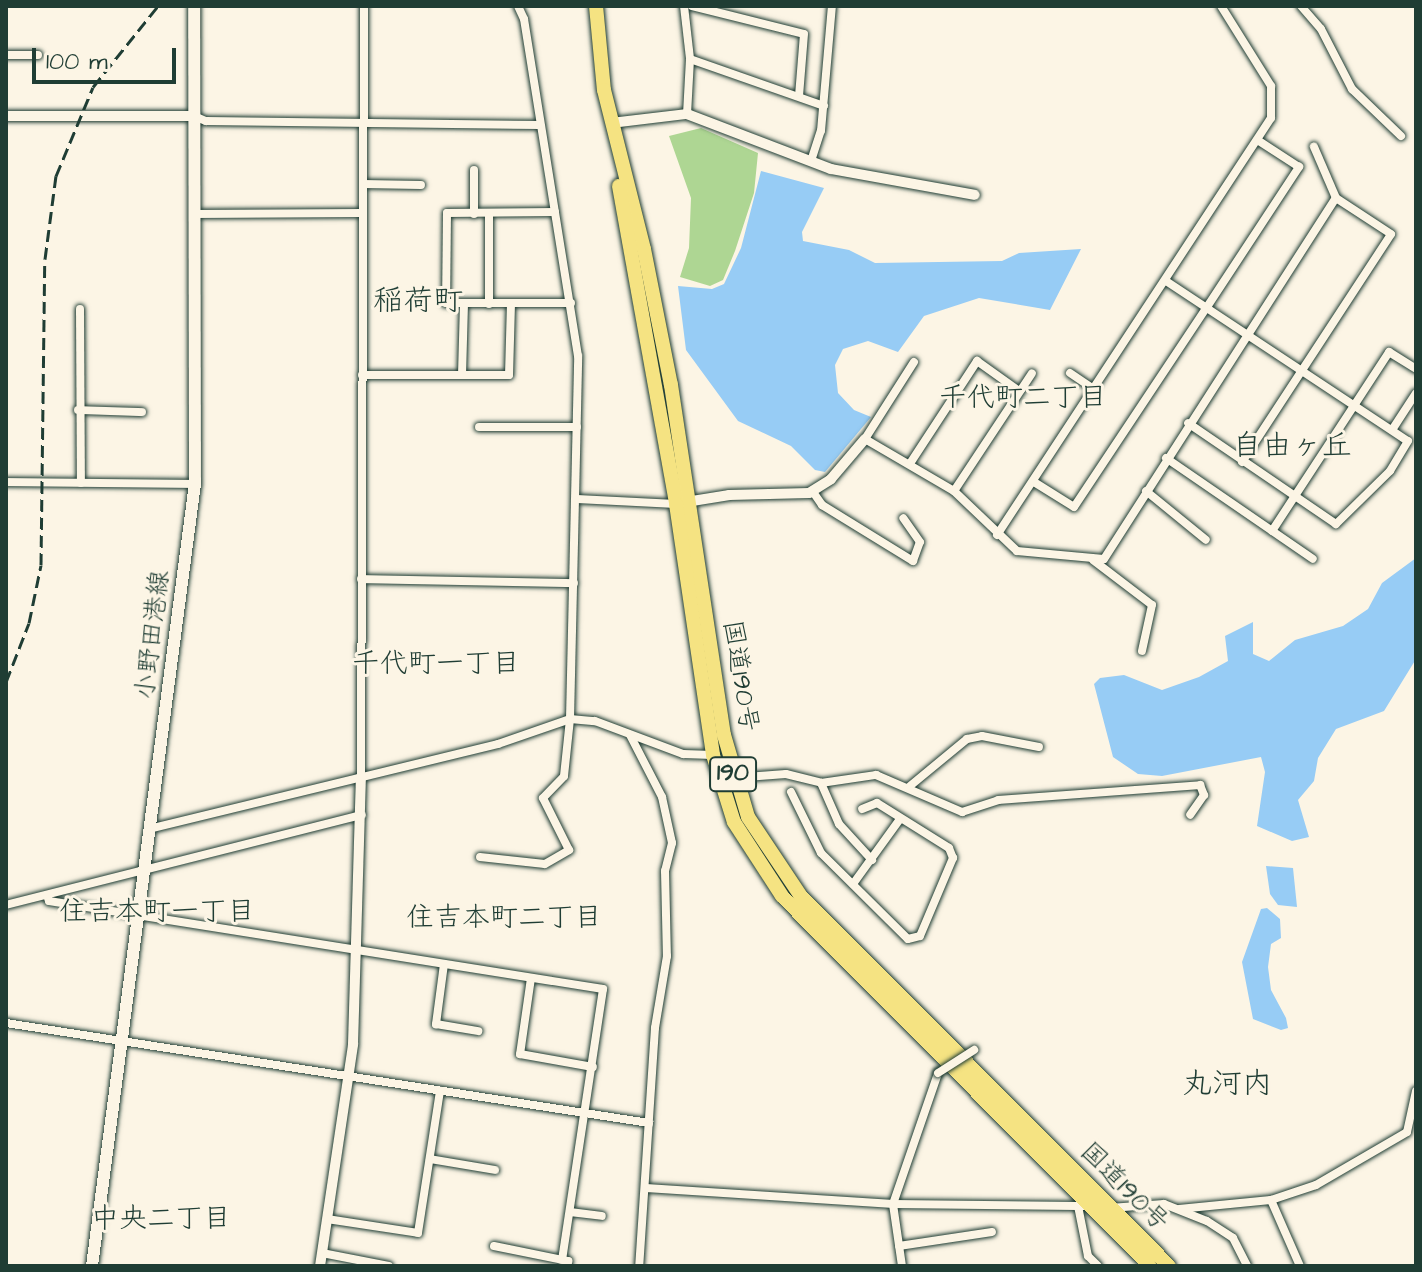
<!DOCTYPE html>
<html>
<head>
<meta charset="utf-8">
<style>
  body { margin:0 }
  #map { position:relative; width:1422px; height:1272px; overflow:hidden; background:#fcf5e5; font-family:"Architects Daughter","Klee One",sans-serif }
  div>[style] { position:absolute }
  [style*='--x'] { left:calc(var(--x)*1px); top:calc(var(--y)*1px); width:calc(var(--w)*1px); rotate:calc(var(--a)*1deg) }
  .green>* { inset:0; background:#aed693 }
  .water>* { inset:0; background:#97ccf5 }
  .roads { filter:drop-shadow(0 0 2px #1f3d34) drop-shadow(0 0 2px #1f3d34) }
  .minor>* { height:8px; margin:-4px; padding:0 4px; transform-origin:4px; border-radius:4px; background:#fcf5e5 }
  .tertiary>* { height:10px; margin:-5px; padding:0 5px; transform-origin:5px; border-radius:5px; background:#fcf5e5 }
  .secondary>* { height:12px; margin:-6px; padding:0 6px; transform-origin:6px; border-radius:6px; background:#fcf5e5 }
  .trunk>* { height:14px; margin:-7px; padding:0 7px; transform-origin:7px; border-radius:7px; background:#f5e382 }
  .rail>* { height:3px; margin-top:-1.5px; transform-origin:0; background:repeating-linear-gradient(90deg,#1f3d34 0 12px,transparent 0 18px) }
  .bridges { filter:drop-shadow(0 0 2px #1f3d34) drop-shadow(0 0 2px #1f3d34) }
  .minor-bridge>* { height:8px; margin:-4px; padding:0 4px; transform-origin:4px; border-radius:4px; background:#fcf5e5 }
  span { translate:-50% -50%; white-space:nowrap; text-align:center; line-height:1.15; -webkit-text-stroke:6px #fcf5e5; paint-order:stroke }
  .shield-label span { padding:2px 6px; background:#fcf5e5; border:2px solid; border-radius:6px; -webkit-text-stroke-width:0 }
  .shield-label { font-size:24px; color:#1f3d34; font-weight:700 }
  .street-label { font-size:26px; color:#1f3d34 }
  .neighbourhood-label { font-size:28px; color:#1f3d34 }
  .quarter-label { font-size:30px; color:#1f3d34 }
  .frame { position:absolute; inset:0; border:8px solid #1f3d34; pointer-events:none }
  .scale { position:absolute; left:32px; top:48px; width:144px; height:36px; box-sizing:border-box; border:4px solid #1f3d34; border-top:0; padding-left:10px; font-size:24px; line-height:28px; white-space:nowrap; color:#1f3d34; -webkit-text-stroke:6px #fcf5e5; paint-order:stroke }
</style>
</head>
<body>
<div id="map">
  <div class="green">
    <i style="clip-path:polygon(701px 128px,758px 153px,754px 193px,735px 251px,723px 280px,710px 286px,680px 277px,689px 248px,691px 198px,669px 136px)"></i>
  </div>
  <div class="water">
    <i style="clip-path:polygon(761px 171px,824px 188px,802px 232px,803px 241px,849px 250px,875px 263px,1002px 261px,1019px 253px,1081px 249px,1050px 310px,979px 298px,924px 316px,898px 352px,868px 341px,843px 349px,835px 365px,838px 393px,854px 410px,871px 417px,825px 472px,815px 470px,791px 446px,738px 421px,686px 350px,678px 286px,712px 289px,724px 284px,741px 248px)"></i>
    <i style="clip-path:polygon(1416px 558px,1416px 659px,1384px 711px,1336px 729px,1318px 758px,1314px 781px,1298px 800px,1309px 837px,1292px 841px,1257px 826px,1265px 772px,1261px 757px,1162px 776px,1138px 774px,1113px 757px,1094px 684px,1100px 678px,1124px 675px,1162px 690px,1199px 677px,1228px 661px,1225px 636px,1253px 622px,1253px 654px,1269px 661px,1295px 640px,1343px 626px,1368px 609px,1382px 583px)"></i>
    <i style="clip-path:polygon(1266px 866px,1293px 868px,1297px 907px,1278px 905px,1270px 894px)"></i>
    <i style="clip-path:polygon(1267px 908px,1280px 919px,1281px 938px,1271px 944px,1268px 967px,1271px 990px,1286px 1018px,1288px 1028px,1281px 1030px,1253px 1019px,1242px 962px,1261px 909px)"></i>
  </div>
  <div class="roads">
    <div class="minor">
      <i style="--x:684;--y:6;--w:53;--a:83.5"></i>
      <i style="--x:690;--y:59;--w:55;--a:93.1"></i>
      <i style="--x:692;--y:6;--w:115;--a:14"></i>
      <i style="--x:804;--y:34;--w:62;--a:94.6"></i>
      <i style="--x:1301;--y:6;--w:30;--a:49"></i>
      <i style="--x:1321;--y:29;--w:68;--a:62.7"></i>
      <i style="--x:1352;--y:89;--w:68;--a:43.8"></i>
      <i style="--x:6;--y:55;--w:32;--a:0"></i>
      <i style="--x:690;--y:59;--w:142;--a:19.3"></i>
      <i style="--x:194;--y:116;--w:13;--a:23"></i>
      <i style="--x:206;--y:121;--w:334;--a:0.7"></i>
      <i style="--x:811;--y:161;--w:32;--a:-72"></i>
      <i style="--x:821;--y:131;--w:125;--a:-85"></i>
      <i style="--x:474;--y:170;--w:44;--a:90"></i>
      <i style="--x:363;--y:184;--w:58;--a:1"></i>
      <i style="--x:555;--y:212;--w:108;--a:179.5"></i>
      <i style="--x:447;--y:213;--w:90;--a:90.6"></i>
      <i style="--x:446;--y:303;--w:125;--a:0"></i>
      <i style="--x:194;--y:214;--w:169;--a:-0.3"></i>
      <i style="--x:1166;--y:281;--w:290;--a:33.5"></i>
      <i style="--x:1408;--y:441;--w:35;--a:121"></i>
      <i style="--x:1390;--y:471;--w:76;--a:135.5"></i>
      <i style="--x:1336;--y:524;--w:179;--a:-145.7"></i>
      <i style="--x:489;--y:304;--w:91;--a:-90"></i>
      <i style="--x:80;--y:309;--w:174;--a:89.7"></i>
      <i style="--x:914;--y:362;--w:91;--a:122.5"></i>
      <i style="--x:865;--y:439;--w:103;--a:30.3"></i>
      <i style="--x:954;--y:491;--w:87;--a:43.6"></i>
      <i style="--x:1017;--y:551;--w:87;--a:5.3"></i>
      <i style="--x:1104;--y:559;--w:429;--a:-57.3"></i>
      <i style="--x:1070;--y:373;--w:29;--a:34"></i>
      <i style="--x:362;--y:375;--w:147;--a:0"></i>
      <i style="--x:509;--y:375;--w:70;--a:-88.4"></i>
      <i style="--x:462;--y:375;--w:72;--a:-88.4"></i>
      <i style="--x:78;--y:410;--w:64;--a:1.8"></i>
      <i style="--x:479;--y:427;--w:98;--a:0"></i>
      <i style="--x:1392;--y:430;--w:44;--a:-57"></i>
      <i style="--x:1166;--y:458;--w:178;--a:34.5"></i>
      <i style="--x:911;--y:462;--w:121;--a:-56.8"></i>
      <i style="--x:977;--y:361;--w:52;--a:35.5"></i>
      <i style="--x:1242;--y:462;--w:272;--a:-56.8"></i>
      <i style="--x:1391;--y:234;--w:66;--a:-146.8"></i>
      <i style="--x:1336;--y:198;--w:56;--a:-113.3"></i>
      <i style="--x:6;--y:482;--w:189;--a:0.6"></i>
      <i style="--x:1034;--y:482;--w:47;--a:32"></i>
      <i style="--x:1074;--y:507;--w:240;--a:-56.4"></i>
      <i style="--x:1207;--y:307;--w:168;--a:-56.7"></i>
      <i style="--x:1299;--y:167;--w:48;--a:-147"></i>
      <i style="--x:954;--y:491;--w:141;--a:-56.5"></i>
      <i style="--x:1146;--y:491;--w:77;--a:39.2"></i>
      <i style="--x:813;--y:492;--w:16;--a:55"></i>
      <i style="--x:822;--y:505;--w:107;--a:31.6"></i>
      <i style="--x:913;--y:561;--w:20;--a:-70"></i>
      <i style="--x:920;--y:542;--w:29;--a:-125"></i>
      <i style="--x:577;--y:499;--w:99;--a:2.9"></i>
      <i style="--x:1272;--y:531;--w:214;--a:-56.8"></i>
      <i style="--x:1389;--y:352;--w:32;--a:32"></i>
      <i style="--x:997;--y:535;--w:499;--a:-56.7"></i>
      <i style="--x:1271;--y:118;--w:32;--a:-90"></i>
      <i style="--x:1271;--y:86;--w:94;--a:-122"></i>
      <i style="--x:1093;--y:560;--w:74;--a:37.3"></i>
      <i style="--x:1152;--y:605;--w:47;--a:102.3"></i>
      <i style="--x:361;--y:579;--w:213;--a:1.1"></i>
      <i style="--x:630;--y:735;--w:70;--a:62.7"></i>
      <i style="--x:662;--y:797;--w:47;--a:77.7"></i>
      <i style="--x:672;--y:843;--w:29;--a:104"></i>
      <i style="--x:665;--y:871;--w:85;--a:88.7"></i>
      <i style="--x:667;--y:956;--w:73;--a:99.5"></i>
      <i style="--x:655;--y:1028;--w:239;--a:93.8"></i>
      <i style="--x:361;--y:777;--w:771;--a:-89.78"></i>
      <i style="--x:719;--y:779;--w:67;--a:-4.3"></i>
      <i style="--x:786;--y:774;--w:36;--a:14"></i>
      <i style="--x:821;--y:783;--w:56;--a:-8.3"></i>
      <i style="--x:876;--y:775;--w:94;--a:23.3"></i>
      <i style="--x:962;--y:812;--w:38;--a:-18"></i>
      <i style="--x:998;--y:800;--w:203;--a:-4.2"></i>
      <i style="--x:1200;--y:785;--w:11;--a:68"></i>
      <i style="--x:1204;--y:795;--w:24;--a:125"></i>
      <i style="--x:821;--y:783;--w:45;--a:66.3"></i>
      <i style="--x:839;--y:824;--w:49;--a:47.5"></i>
      <i style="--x:910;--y:786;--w:74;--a:-39.5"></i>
      <i style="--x:967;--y:739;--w:15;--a:-11"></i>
      <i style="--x:982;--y:736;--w:58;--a:10.9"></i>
      <i style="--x:791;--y:792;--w:68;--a:63.8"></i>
      <i style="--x:821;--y:853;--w:122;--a:44.7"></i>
      <i style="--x:908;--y:939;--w:12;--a:-14"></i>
      <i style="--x:920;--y:936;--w:85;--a:-67.1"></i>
      <i style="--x:953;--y:858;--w:11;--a:-112"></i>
      <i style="--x:949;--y:848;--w:85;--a:-148"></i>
      <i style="--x:877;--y:803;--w:16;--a:158"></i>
      <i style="--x:149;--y:829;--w:359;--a:-13.7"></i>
      <i style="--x:498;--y:744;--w:76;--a:-19.1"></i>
      <i style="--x:570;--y:719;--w:25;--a:5"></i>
      <i style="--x:595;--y:721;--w:94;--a:20.6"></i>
      <i style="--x:683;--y:754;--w:30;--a:2"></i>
      <i style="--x:480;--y:857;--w:65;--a:6.1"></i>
      <i style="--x:545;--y:864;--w:28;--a:-30"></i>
      <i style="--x:569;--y:850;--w:58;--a:-116.6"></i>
      <i style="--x:543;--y:798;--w:30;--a:-46"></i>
      <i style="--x:564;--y:776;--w:57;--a:-84"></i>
      <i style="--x:570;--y:719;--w:363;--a:-88.7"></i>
      <i style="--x:578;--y:356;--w:341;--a:-99.1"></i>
      <i style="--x:524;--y:19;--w:14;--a:-115"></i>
      <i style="--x:853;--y:884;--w:80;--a:-54.1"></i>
      <i style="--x:47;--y:895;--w:6;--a:72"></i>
      <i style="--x:49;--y:901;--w:561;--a:9.03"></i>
      <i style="--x:603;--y:989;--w:274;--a:98.6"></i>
      <i style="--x:6;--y:905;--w:367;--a:-14.2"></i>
      <i style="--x:444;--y:964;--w:61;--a:97.6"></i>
      <i style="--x:436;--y:1024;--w:43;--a:9.5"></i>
      <i style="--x:531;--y:978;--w:77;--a:98.2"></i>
      <i style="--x:520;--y:1054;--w:74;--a:10.1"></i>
      <i style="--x:6;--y:1023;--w:651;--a:8.84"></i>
      <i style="--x:430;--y:1159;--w:66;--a:9.6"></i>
      <i style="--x:646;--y:1188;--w:248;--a:3.7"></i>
      <i style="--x:893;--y:1204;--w:196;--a:0.6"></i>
      <i style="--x:1271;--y:1200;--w:72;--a:66.3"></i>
      <i style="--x:1078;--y:1206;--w:51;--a:78.7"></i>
      <i style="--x:1088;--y:1256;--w:14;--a:45"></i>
      <i style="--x:1110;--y:1208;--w:54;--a:-4.2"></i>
      <i style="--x:1164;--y:1204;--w:46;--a:21.6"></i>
      <i style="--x:1207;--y:1221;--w:31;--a:33"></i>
      <i style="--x:1233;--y:1238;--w:31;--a:63"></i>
      <i style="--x:1179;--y:1209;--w:92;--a:-5.6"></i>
      <i style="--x:1271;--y:1200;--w:47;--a:-18.4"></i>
      <i style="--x:1316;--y:1185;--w:105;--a:-30.2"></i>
      <i style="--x:1407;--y:1132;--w:42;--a:-77.6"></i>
      <i style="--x:570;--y:1212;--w:32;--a:7"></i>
      <i style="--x:327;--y:1219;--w:92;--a:8.7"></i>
      <i style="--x:418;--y:1233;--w:144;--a:-81.2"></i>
      <i style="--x:494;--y:1246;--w:76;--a:11.5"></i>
      <i style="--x:568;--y:1261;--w:5;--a:101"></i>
      <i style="--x:899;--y:1246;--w:94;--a:-8.6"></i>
      <i style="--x:322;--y:1253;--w:68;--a:11"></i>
      <i style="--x:902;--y:1266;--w:63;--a:-98.3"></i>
      <i style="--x:893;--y:1204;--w:139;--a:-71"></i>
    </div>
    <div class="tertiary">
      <i style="--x:6;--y:116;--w:188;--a:0"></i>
      <i style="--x:611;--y:123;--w:77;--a:-6.8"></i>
      <i style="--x:687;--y:114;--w:154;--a:20.9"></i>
      <i style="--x:831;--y:169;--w:146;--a:10.2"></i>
      <i style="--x:686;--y:502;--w:44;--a:-9.2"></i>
      <i style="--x:729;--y:495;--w:80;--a:-1.4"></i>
      <i style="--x:809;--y:493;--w:26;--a:-32"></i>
      <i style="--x:831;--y:479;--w:52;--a:-49.6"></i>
      <i style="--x:320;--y:1266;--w:224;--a:-81.5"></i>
      <i style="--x:353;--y:1044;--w:267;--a:-88.3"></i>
    </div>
    <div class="secondary">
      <i style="--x:92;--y:1266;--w:789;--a:-82.5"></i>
      <i style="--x:195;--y:484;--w:478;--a:-90.1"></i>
    </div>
    <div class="trunk">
      <i style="--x:596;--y:6;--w:84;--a:84.6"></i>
      <i style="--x:604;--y:90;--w:164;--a:75.9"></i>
      <i style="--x:644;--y:249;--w:139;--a:78.8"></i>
      <i style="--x:671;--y:385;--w:354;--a:81.4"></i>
      <i style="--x:724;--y:735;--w:85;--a:73.7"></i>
      <i style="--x:748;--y:817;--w:94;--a:56.3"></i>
      <i style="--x:800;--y:895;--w:523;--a:45.15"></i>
      <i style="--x:619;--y:186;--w:323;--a:79.8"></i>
      <i style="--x:676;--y:504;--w:254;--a:81.6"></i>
      <i style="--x:713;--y:755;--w:70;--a:72.6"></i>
      <i style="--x:734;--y:822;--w:88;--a:57"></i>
      <i style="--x:782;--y:896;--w:522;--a:45.16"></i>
    </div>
  </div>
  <div class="rail">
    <i style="--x:6;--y:682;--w:63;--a:-68.7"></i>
    <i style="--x:29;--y:623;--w:59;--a:-78.3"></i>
    <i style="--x:41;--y:565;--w:306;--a:-89.3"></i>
    <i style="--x:45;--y:259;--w:84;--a:-82.5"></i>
    <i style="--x:56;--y:176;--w:96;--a:-67.4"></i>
    <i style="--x:93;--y:87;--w:104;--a:-51.3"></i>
  </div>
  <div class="bridges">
    <div class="minor-bridge">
      <i style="--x:938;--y:1073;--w:43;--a:-32.6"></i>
    </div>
  </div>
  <div class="shield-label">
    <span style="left:733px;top:774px">190</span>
  </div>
  <div class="street-label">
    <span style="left:153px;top:635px;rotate:-83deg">小野田港線</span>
    <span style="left:740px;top:676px;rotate:81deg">国道190号</span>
    <span style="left:1124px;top:1187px;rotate:45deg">国道190号</span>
  </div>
  <div class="neighbourhood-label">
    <span style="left:1023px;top:398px">千代町二丁目</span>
    <span style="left:436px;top:664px">千代町一丁目</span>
    <span style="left:157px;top:912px">住吉本町一丁目</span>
    <span style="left:504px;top:918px">住吉本町二丁目</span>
    <span style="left:161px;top:1219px">中央二丁目</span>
  </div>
  <div class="quarter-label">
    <span style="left:418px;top:301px">稲荷町</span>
    <span style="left:1292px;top:446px">自由ヶ丘</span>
    <span style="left:1227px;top:1084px">丸河内</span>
  </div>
  <div class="frame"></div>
  <div class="scale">100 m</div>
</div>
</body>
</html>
